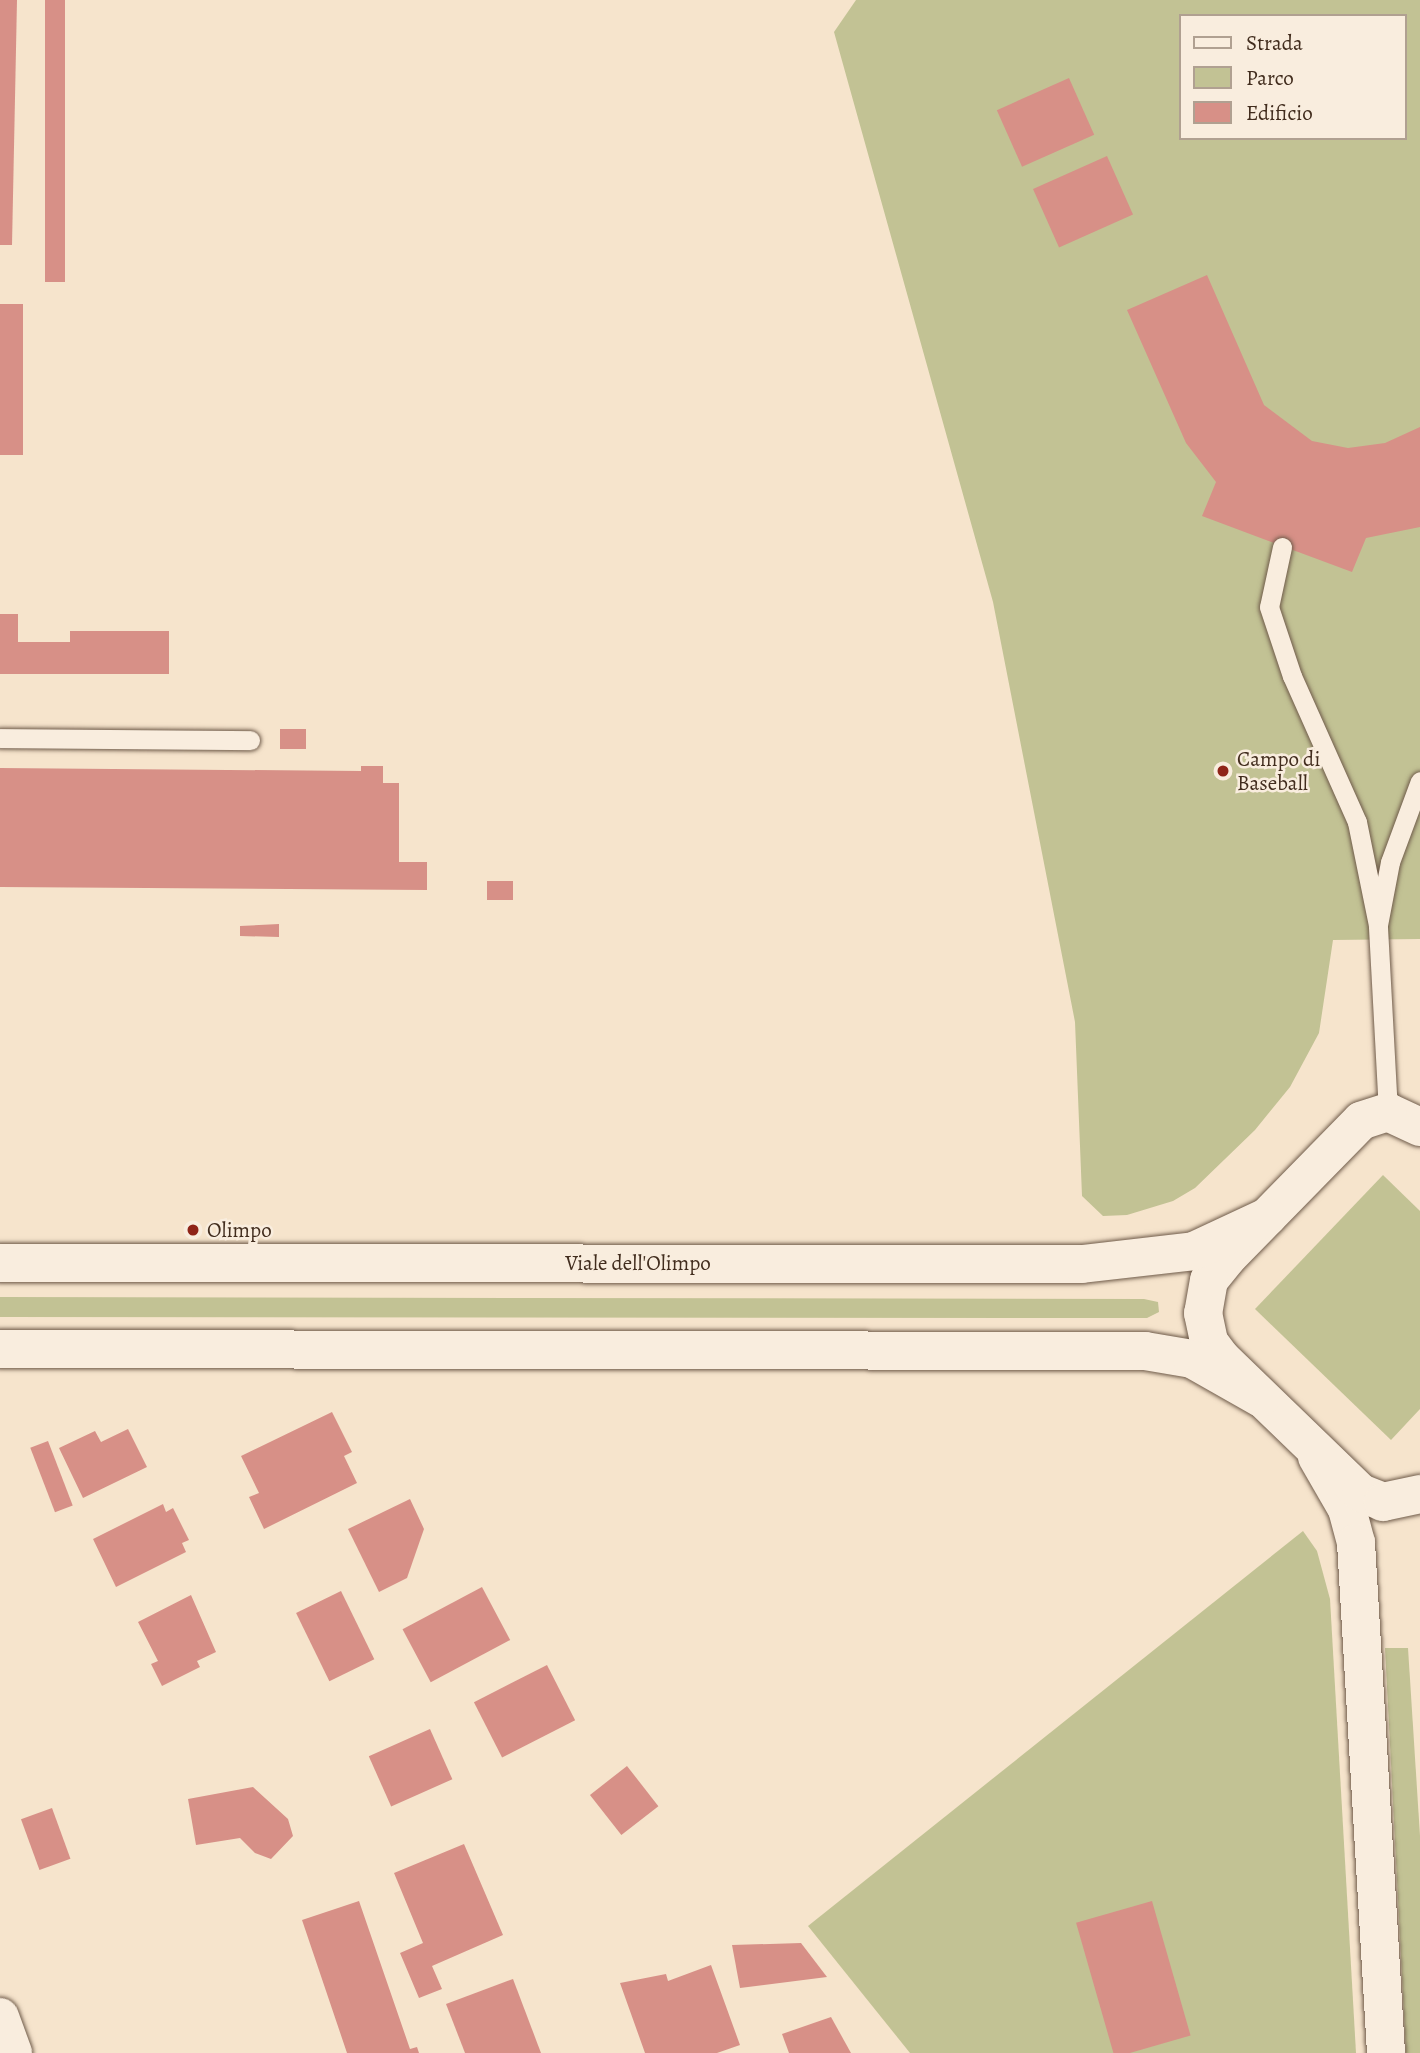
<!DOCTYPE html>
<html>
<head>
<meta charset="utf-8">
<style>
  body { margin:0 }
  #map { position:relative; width:1420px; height:2053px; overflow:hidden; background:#f6e4cc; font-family:Alegreya,serif }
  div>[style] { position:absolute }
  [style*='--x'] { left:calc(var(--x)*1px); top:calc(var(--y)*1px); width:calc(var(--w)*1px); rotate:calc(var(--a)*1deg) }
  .green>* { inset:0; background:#c2c294 }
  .building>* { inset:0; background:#d79087; transform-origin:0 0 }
  .roads { filter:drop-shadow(0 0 2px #6f5b4a) drop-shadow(0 0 2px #6f5b4a) }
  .lane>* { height:19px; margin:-9.5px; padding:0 9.5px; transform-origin:9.5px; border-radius:9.5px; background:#f9edde }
  .street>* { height:38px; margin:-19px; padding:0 19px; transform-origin:19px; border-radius:19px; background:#f9edde }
  .secondary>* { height:38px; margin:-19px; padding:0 19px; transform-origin:19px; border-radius:19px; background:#f9edde }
  .dots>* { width:19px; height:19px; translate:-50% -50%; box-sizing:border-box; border:4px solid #f9edde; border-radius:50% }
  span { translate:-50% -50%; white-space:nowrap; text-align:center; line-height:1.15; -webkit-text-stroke:5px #f9edde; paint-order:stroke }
  .poi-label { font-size:21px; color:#422d1e }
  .left { translate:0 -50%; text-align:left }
  .street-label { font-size:21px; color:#422d1e }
  .legend { position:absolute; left:1179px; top:14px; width:228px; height:126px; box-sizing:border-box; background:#f9edde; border:2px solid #b0a091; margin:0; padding:9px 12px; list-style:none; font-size:21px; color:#422d1e }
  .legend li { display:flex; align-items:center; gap:14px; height:35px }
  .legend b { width:35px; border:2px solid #b0a091 }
</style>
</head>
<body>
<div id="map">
  <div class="green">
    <i style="clip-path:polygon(evenodd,856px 0,1420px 0,1420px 939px,1333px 940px,1319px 1033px,1290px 1087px,1255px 1130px,1195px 1188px,1173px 1201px,1127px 1215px,1103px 1216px,1082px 1196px,1075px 1022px,993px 602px,834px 32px,856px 0,1180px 16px,1404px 16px,1404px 138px,1180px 138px,1180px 16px)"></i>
    <i style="clip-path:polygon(1383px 1175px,1420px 1211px,1420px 1409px,1391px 1440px,1255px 1309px)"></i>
    <i style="clip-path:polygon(0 1297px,1144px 1299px,1158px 1302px,1159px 1312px,1147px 1318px,0 1317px)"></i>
    <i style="clip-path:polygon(1303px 1531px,1317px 1551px,1330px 1599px,1356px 2053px,910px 2053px,808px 1926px)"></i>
    <i style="clip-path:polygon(1385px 1648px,1408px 1648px,1420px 1836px,1420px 2053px,1406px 2053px)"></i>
  </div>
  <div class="building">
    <i style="clip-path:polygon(0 0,17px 0,12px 245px,0 245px)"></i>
    <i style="left:45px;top:0;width:20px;height:282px"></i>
    <i style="left:1069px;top:78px;width:62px;height:79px;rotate:66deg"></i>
    <i style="left:1107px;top:156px;width:64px;height:81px;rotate:66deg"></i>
    <i style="clip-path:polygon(1207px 275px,1264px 405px,1312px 441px,1348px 448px,1385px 443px,1420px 427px,1420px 527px,1366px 538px,1352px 572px,1202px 516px,1216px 482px,1186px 443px,1127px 310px)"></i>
    <i style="left:0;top:304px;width:23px;height:151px"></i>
    <i style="clip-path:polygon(0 614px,18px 614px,18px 642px,70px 642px,70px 631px,169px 631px,169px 674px,0 674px)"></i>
    <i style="left:280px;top:729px;width:26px;height:20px"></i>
    <i style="clip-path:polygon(361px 766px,383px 766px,383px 783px,399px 783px,399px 862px,427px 862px,427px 890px,0 887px,0 768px,361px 771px)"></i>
    <i style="left:487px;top:881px;width:26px;height:19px"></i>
    <i style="clip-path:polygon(279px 924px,279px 937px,240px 936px,240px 926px)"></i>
    <i style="clip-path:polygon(332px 1412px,352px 1452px,344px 1456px,357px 1483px,264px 1529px,249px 1497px,259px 1493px,241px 1456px)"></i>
    <i style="clip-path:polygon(128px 1429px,147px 1467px,83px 1498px,59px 1448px,95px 1431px,101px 1442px)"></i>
    <i style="left:48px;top:1441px;width:69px;height:19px;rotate:69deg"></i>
    <i style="clip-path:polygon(410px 1499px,424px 1529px,407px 1578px,379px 1592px,348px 1529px)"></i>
    <i style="clip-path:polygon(163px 1504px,166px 1512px,173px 1508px,189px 1540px,182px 1543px,186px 1552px,116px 1587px,93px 1539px)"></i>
    <i style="left:482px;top:1587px;width:60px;height:90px;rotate:62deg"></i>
    <i style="left:341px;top:1591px;width:76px;height:50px;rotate:64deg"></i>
    <i style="clip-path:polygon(191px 1595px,216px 1652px,197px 1661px,200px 1667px,162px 1686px,151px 1664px,158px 1661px,138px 1622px)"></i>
    <i style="left:547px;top:1665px;width:62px;height:82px;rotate:63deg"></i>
    <i style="left:430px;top:1729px;width:55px;height:67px;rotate:66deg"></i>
    <i style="left:627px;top:1766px;width:51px;height:47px;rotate:52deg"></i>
    <i style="clip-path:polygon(253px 1787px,288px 1819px,293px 1836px,271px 1859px,255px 1853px,240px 1838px,196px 1845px,188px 1799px)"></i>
    <i style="left:52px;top:1808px;width:54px;height:33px;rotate:70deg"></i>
    <i style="clip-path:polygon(464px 1844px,503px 1935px,432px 1966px,442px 1989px,419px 1998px,400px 1953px,423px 1943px,394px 1873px)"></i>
    <i style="clip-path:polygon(359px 1901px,410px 2049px,417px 2047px,419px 2053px,347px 2053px,302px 1920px)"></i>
    <i style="left:1152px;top:1901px;width:140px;height:79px;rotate:74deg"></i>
    <i style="clip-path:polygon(801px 1943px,827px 1977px,740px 1988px,732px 1945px)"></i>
    <i style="clip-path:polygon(711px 1965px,740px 2045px,717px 2053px,645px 2053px,620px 1983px,666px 1974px,668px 1981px)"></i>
    <i style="clip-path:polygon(513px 1979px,541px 2053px,465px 2053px,446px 2004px)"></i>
    <i style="clip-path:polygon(831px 2017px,851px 2053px,789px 2053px,782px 2034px)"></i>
  </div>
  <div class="roads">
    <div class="lane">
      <i style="--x:1282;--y:547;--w:61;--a:102.2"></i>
      <i style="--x:1269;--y:607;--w:73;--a:71.6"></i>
      <i style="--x:1292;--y:676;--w:160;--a:66"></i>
      <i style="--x:1357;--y:822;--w:105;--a:78.5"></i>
      <i style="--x:0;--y:738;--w:250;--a:0.5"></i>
      <i style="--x:1388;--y:1112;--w:187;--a:-93.1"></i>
      <i style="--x:1378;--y:925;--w:64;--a:-79.2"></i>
      <i style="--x:1390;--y:862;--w:86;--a:-69.7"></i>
    </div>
    <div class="street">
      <i style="--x:1317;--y:1457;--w:60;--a:60"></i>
      <i style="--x:1347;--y:1509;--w:35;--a:75"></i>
      <i style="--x:1356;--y:1543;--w:511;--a:86.63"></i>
      <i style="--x:0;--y:2017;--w:38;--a:70"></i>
    </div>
    <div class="secondary">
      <i style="--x:1420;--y:1127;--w:35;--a:-155"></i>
      <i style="--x:1388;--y:1112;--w:28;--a:162"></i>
      <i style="--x:1361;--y:1121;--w:192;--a:134.4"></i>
      <i style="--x:1227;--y:1258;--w:28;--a:129"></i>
      <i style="--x:1209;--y:1280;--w:34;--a:100"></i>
      <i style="--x:1203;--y:1313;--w:30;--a:78"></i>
      <i style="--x:1209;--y:1342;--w:21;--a:53"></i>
      <i style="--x:1222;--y:1359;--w:193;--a:44"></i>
      <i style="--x:1361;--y:1493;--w:24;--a:22"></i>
      <i style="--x:1383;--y:1502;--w:38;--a:-12"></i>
      <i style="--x:0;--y:1263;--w:1082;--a:0.05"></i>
      <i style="--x:1082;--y:1264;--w:113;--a:-6.6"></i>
      <i style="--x:1194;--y:1251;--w:81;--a:-25"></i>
      <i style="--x:0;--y:1349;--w:1145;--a:0.1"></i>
      <i style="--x:1145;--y:1351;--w:48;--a:9.7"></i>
      <i style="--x:1192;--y:1359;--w:79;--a:29.5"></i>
    </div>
  </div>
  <div class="dots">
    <i style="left:1223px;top:771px;background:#8f2418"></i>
    <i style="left:193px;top:1230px;background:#8f2418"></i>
  </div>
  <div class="poi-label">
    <span class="left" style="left:1237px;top:771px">Campo di<br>Baseball</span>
    <span class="left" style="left:207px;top:1230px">Olimpo</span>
  </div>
  <div class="street-label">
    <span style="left:638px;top:1263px">Viale dell'Olimpo</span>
  </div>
  <ul class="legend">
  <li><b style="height:9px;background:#f9edde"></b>Strada</li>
  <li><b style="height:19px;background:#c2c294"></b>Parco</li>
  <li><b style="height:19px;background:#d79087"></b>Edificio</li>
  </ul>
</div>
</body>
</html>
